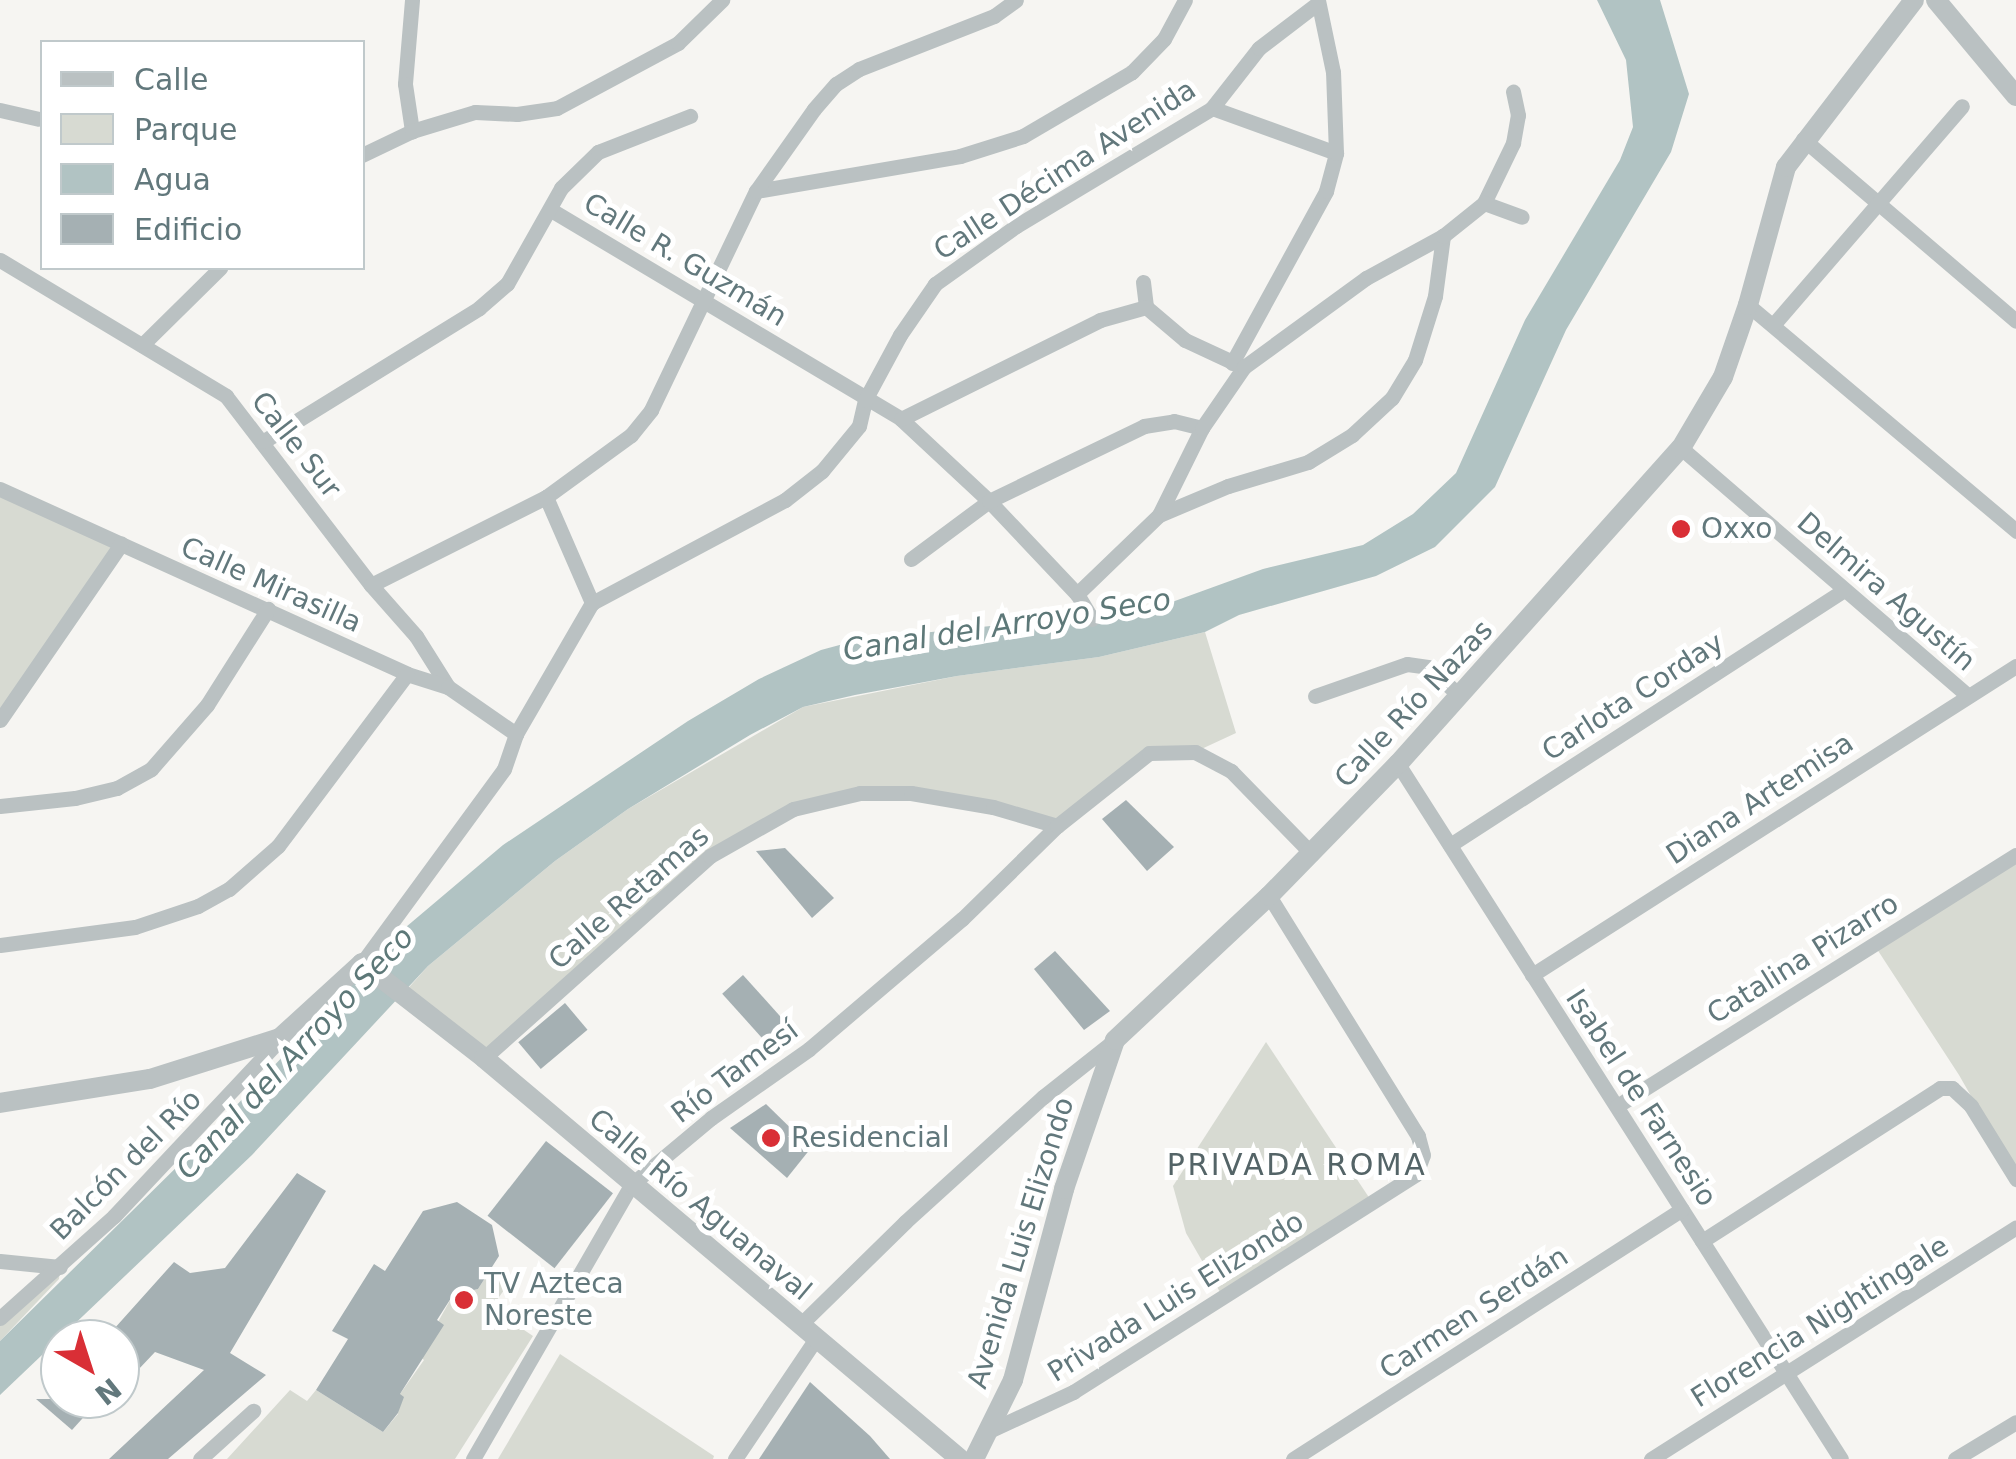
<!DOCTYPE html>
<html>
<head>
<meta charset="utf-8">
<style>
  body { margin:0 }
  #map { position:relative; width:2016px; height:1459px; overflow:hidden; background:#f6f5f2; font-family:"DejaVu Sans",sans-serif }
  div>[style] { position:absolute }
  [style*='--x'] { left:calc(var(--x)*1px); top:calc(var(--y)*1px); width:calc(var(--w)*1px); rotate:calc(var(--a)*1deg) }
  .green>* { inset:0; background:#d7dad2 }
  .water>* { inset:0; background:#b1c3c3 }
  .building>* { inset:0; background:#a5b0b3; transform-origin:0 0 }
  .minor>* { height:15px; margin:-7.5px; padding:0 7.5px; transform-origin:7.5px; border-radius:7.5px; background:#bac1c2 }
  .tertiary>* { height:20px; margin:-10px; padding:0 10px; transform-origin:10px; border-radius:10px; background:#bac1c2 }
  .dots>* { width:28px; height:28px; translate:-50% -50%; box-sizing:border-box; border:5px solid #fff; border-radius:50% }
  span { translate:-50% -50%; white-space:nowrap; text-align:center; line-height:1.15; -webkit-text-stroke:10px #fff; paint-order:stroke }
  .street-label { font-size:28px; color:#62787c }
  .poi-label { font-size:28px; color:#62787c }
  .left { translate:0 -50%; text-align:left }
  .water-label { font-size:30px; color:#5d7878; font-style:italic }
  .neighbourhood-label { font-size:30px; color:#546467; letter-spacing:2.5px }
  .legend { position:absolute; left:40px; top:40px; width:325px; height:230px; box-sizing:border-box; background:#fff; border:2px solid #c0c9cb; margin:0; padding:12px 18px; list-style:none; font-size:30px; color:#62787c }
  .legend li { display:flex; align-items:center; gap:20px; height:50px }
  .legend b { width:50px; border:2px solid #c0c9cb }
  .north { position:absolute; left:40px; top:1319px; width:100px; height:100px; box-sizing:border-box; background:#fff; border:2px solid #c0c9cb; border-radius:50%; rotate:141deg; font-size:28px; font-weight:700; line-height:40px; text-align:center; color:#62787c }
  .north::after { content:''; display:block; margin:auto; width:35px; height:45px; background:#d92f36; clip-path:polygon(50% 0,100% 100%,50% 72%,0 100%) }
</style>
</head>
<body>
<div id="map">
  <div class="green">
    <i style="clip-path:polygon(0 489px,121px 544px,0 720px)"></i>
    <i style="clip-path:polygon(1205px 632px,1236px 733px,1195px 752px,1149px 753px,1057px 826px,993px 807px,860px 793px,755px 827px,484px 1058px,403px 994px,428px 966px,555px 861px,628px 809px,803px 707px,957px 676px,1099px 657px)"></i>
    <i style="clip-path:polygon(2016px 854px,2016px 1175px,1959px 1075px,1873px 943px)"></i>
    <i style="clip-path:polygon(1266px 1042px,1370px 1199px,1220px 1292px,1186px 1233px,1173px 1186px)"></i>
    <i style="clip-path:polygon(60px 1267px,59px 1279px,0 1341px,0 1318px)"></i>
    <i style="clip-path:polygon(488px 1273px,507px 1286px,491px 1308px,533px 1336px,455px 1459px,227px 1459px,290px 1390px,307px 1401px,316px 1390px,383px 1432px,398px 1414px,400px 1394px,424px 1360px,419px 1356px,453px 1295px,478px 1289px)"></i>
    <i style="clip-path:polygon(560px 1354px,714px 1456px,713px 1459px,498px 1459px)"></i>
  </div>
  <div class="water">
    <i style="clip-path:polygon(1597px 0,1660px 0,1689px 94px,1671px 152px,1566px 330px,1495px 487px,1435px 547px,1376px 576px,1239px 615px,1205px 632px,1099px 657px,957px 676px,855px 695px,803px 707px,750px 735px,628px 809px,555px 861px,428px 966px,252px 1155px,0 1395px,0 1341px,192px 1152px,406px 927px,503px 845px,688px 721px,759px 679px,821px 650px,862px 639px,1150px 610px,1263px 569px,1363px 545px,1413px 514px,1456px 473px,1525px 320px,1620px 160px,1633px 127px,1626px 60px)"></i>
  </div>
  <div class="building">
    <i style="clip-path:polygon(1126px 800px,1174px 847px,1147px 871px,1102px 819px)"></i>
    <i style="clip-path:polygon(785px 848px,834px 898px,812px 918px,756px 851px)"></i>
    <i style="clip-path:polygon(1055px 951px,1110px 1011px,1084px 1030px,1034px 969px)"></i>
    <i style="left:743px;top:975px;width:72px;height:28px;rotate:48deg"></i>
    <i style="left:565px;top:1003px;width:35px;height:61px;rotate:50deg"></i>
    <i style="clip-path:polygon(766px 1104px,811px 1148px,787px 1178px,730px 1128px)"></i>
    <i style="left:546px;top:1141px;width:85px;height:95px;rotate:38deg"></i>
    <i style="clip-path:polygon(297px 1173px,326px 1191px,230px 1353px,266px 1375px,168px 1459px,109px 1459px,204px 1370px,155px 1352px,120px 1389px,120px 1339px,105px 1339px,174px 1262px,190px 1273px,225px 1268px)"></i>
    <i style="clip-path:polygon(457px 1202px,492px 1225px,499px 1256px,478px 1289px,453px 1295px,437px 1320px,444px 1325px,400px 1394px,404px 1397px,398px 1413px,383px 1432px,316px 1390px,348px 1339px,332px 1331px,374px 1264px,385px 1271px,423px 1211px)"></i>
    <i style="clip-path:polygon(810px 1382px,870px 1436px,890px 1459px,759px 1459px)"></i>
    <i style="clip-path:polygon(36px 1399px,100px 1399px,72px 1430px)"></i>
  </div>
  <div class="minor">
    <i style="--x:412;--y:0;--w:84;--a:94.8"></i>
    <i style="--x:405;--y:84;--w:48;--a:81.5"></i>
    <i style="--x:1212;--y:108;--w:132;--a:19.9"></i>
    <i style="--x:0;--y:110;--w:39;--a:13"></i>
    <i style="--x:1803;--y:139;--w:280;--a:40.5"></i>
    <i style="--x:362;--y:155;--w:55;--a:-25.6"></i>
    <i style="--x:412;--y:131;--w:66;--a:-16.8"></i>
    <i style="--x:475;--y:112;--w:42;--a:2.7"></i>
    <i style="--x:517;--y:114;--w:40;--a:-8.5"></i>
    <i style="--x:557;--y:108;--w:137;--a:-28.2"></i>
    <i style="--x:678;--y:43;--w:62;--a:-44.3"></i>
    <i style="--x:756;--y:191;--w:207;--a:-9.7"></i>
    <i style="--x:960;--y:156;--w:66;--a:-17.6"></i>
    <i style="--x:1023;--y:136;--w:126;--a:-30.4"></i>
    <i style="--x:1132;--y:72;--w:46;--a:-45.9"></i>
    <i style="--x:1164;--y:39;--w:44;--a:-61.7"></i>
    <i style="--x:1484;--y:203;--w:67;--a:-64.2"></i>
    <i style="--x:1513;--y:143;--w:28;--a:-80"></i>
    <i style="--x:1518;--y:115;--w:24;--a:-102"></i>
    <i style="--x:551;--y:210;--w:408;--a:30.8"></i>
    <i style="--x:901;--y:419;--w:120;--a:43"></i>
    <i style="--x:989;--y:501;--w:128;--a:46.6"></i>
    <i style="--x:1077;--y:594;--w:29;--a:59"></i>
    <i style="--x:0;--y:260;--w:264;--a:31"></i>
    <i style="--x:226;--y:396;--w:238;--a:52.5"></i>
    <i style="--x:371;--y:585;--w:68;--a:48.6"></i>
    <i style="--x:416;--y:636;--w:60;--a:57.9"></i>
    <i style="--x:1143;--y:282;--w:25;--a:83"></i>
    <i style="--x:1146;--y:307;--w:51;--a:40.2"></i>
    <i style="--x:1185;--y:340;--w:62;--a:24.9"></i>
    <i style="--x:1748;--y:305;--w:351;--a:40.1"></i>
    <i style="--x:1773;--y:325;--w:289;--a:-49.2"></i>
    <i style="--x:142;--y:345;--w:110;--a:-44.6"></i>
    <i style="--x:1232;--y:363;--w:196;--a:-61.3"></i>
    <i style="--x:1326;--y:191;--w:39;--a:-75"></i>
    <i style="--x:1336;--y:153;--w:81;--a:-92.1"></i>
    <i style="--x:1333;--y:72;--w:74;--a:-101.8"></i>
    <i style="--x:901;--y:419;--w:222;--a:-26.4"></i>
    <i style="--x:1100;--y:320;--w:48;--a:-15.8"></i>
    <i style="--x:264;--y:441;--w:253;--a:-31.7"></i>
    <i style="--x:479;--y:308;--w:37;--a:-41"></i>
    <i style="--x:507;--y:284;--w:110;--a:-60.6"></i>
    <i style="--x:561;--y:188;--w:52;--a:-44.2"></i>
    <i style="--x:598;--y:152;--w:99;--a:-21.4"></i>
    <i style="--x:1681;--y:448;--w:378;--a:40.8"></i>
    <i style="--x:0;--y:489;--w:447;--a:24.4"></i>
    <i style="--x:407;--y:674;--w:43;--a:17.6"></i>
    <i style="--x:448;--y:687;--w:83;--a:34.7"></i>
    <i style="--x:546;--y:497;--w:116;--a:66.5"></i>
    <i style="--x:1159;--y:515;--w:75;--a:-22.8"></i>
    <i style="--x:1228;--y:486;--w:84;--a:-16.7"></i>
    <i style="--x:1308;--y:462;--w:52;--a:-31.5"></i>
    <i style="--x:1352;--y:435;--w:54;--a:-42.8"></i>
    <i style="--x:1392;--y:398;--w:44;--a:-58.8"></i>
    <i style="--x:1415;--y:360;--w:67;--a:-72.6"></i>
    <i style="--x:1435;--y:296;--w:61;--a:-82.4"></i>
    <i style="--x:911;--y:559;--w:97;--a:-36.6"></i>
    <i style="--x:989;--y:501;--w:172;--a:-25.8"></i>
    <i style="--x:1144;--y:426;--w:30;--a:-9"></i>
    <i style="--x:1174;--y:421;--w:29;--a:14"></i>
    <i style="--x:371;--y:585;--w:196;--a:-26.7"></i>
    <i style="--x:546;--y:497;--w:105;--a:-36.1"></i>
    <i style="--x:631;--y:435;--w:32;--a:-51"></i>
    <i style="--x:651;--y:410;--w:243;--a:-64.4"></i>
    <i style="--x:756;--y:191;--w:100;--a:-54.7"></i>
    <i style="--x:814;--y:109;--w:33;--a:-49"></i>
    <i style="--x:836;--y:84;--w:27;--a:-33"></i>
    <i style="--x:859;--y:69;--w:145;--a:-21.4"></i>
    <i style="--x:994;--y:16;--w:27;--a:-36"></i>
    <i style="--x:1077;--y:594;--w:114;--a:-43.9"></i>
    <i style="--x:1159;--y:515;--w:97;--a:-63.7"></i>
    <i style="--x:1202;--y:428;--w:74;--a:-55.5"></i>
    <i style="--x:1244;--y:367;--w:151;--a:-36.1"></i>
    <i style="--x:1366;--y:278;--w:88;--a:-28.6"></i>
    <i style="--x:1443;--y:236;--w:53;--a:-38.8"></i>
    <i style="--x:1484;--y:203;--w:40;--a:20.2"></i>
    <i style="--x:1315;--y:696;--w:97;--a:-19.2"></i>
    <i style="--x:1407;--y:664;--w:21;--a:8"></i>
    <i style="--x:1428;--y:667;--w:42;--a:42.1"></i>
    <i style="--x:0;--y:720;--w:214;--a:-55.5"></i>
    <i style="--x:1398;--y:764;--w:824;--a:57.49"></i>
    <i style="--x:0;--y:806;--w:75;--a:-6.1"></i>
    <i style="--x:75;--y:798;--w:43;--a:-13.4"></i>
    <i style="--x:117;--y:788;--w:39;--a:-29"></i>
    <i style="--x:151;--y:769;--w:85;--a:-48.8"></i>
    <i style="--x:207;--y:705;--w:114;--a:-57.6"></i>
    <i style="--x:1450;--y:845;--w:469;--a:-32.9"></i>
    <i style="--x:0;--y:945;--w:136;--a:-7.6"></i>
    <i style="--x:135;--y:927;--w:66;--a:-18.4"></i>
    <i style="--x:198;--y:906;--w:35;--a:-29"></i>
    <i style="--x:229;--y:889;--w:65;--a:-41.3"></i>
    <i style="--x:278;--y:846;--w:215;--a:-53.1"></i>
    <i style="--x:362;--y:963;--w:240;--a:-53.8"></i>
    <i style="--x:504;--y:769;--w:37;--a:-71"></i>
    <i style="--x:516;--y:734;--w:151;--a:-59.9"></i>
    <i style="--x:592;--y:603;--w:219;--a:-28.1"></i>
    <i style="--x:785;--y:500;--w:47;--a:-38.1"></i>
    <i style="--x:822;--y:471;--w:58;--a:-50.6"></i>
    <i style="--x:859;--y:426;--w:27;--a:-77"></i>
    <i style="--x:865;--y:400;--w:74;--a:-61.7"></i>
    <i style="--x:900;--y:335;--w:62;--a:-55.5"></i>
    <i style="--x:935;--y:284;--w:100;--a:-35.6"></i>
    <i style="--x:1016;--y:226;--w:229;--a:-31"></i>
    <i style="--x:1212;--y:108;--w:76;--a:-51.9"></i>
    <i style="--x:1259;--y:48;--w:74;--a:-37.3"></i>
    <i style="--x:1532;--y:975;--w:574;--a:-32.56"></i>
    <i style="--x:484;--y:1058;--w:303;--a:-41.8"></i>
    <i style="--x:710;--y:856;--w:95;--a:-29.5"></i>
    <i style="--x:793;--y:809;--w:69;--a:-13.4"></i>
    <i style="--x:860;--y:793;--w:51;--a:0"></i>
    <i style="--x:911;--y:793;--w:83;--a:9.7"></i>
    <i style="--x:993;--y:807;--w:67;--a:16.5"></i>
    <i style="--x:1617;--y:1106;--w:471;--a:-32.2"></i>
    <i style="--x:1702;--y:1241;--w:283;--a:-32.7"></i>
    <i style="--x:1940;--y:1088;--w:12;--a:0"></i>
    <i style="--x:1952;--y:1088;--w:26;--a:43"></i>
    <i style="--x:1971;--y:1106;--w:86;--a:58.3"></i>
    <i style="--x:0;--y:1261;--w:60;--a:5.7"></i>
    <i style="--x:0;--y:1318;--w:153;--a:-41.8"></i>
    <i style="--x:114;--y:1216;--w:243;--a:-46.8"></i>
    <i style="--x:800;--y:1325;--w:147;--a:-44.4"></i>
    <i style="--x:905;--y:1222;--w:186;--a:-42.2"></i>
    <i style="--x:1043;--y:1097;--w:92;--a:-38.4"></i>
    <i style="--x:989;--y:1431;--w:93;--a:-24.9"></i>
    <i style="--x:1073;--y:1392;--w:406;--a:-32.4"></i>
    <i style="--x:1416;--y:1174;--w:20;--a:-70"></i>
    <i style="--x:1423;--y:1155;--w:20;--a:-105"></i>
    <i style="--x:1418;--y:1136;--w:282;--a:-121.8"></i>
    <i style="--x:200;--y:1459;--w:72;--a:-42.2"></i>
    <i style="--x:473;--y:1459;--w:318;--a:-60"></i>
    <i style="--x:632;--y:1184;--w:103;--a:-39.9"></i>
    <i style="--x:711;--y:1118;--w:120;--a:-35.1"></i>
    <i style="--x:809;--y:1049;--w:201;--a:-40.4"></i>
    <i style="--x:962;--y:919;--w:133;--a:-44.4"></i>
    <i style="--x:1057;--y:826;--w:117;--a:-38.4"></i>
    <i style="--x:1149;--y:753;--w:46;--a:-1.2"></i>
    <i style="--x:1195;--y:752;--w:41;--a:27.8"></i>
    <i style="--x:1231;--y:771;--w:116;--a:45.7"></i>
    <i style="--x:735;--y:1459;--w:143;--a:-56.1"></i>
    <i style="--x:1293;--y:1459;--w:462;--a:-32.7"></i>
    <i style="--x:1651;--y:1459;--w:432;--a:-32.4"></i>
    <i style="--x:1955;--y:1459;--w:71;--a:-31.2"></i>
  </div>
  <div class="tertiary">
    <i style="--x:1936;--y:0;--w:125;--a:50.2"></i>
    <i style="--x:0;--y:1103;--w:152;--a:-9.1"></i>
    <i style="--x:150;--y:1079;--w:136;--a:-17.5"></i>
    <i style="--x:280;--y:1038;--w:111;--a:-42.4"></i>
    <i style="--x:362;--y:963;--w:155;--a:37.9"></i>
    <i style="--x:484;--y:1058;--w:622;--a:40.11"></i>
    <i style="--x:974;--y:1459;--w:88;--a:-63.7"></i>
    <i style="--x:1013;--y:1380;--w:198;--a:-75"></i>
    <i style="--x:1064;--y:1189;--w:157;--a:-71.1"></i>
    <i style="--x:1115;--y:1040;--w:211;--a:-43.1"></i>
    <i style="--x:1269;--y:896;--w:185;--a:-45.7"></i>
    <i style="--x:1398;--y:764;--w:424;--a:-48.2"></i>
    <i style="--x:1681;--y:448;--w:82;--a:-59.4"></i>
    <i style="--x:1723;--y:377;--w:76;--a:-70.9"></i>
    <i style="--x:1748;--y:305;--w:143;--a:-74.6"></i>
    <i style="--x:1786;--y:167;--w:210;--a:-52.5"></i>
  </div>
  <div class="dots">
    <i style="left:1681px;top:529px;background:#d92f36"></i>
    <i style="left:771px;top:1138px;background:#d92f36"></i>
    <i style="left:464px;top:1300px;background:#d92f36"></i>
  </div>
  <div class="street-label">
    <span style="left:1065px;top:170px;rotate:-33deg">Calle Décima Avenida</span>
    <span style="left:685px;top:260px;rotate:31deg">Calle R. Guzmán</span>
    <span style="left:296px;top:445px;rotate:52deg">Calle Sur</span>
    <span style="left:271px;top:585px;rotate:24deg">Calle Mirasilla</span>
    <span style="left:1886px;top:592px;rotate:41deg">Delmira Agustín</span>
    <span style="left:1633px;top:697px;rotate:-33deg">Carlota Corday</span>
    <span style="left:1414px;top:704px;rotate:-47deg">Calle Río Nazas</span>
    <span style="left:1760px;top:799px;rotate:-33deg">Diana Artemisa</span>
    <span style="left:629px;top:898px;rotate:-41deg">Calle Retamas</span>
    <span style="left:1803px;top:959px;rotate:-32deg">Catalina Pizarro</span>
    <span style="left:735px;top:1072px;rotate:-37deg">Río Tamesí</span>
    <span style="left:1641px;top:1098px;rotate:57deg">Isabel de Farnesio</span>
    <span style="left:126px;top:1165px;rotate:-45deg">Balcón del Río</span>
    <span style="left:700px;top:1205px;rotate:40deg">Calle Río Aguanaval</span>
    <span style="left:1021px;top:1243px;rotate:-73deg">Avenida Luis Elizondo</span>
    <span style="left:1176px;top:1297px;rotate:-32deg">Privada Luis Elizondo</span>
    <span style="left:1474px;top:1313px;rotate:-33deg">Carmen Serdán</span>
    <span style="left:1820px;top:1322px;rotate:-32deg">Florencia Nightingale</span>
  </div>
  <div class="poi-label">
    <span class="left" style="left:1701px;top:529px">Oxxo</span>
    <span class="left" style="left:791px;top:1138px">Residencial</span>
    <span class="left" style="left:484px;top:1300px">TV Azteca<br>Noreste</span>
  </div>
  <div class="water-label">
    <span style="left:1007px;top:625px;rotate:-9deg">Canal del Arroyo Seco</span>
    <span style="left:295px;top:1053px;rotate:-47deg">Canal del Arroyo Seco</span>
  </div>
  <div class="neighbourhood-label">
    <span style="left:1297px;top:1165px">PRIVADA ROMA</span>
  </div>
  <ul class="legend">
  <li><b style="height:12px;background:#bac1c2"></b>Calle</li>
  <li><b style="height:28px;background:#d7dad2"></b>Parque</li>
  <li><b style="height:28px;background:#b1c3c3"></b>Agua</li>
  <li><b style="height:28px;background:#a5b0b3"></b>Edificio</li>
  </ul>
  <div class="north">N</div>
</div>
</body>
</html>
